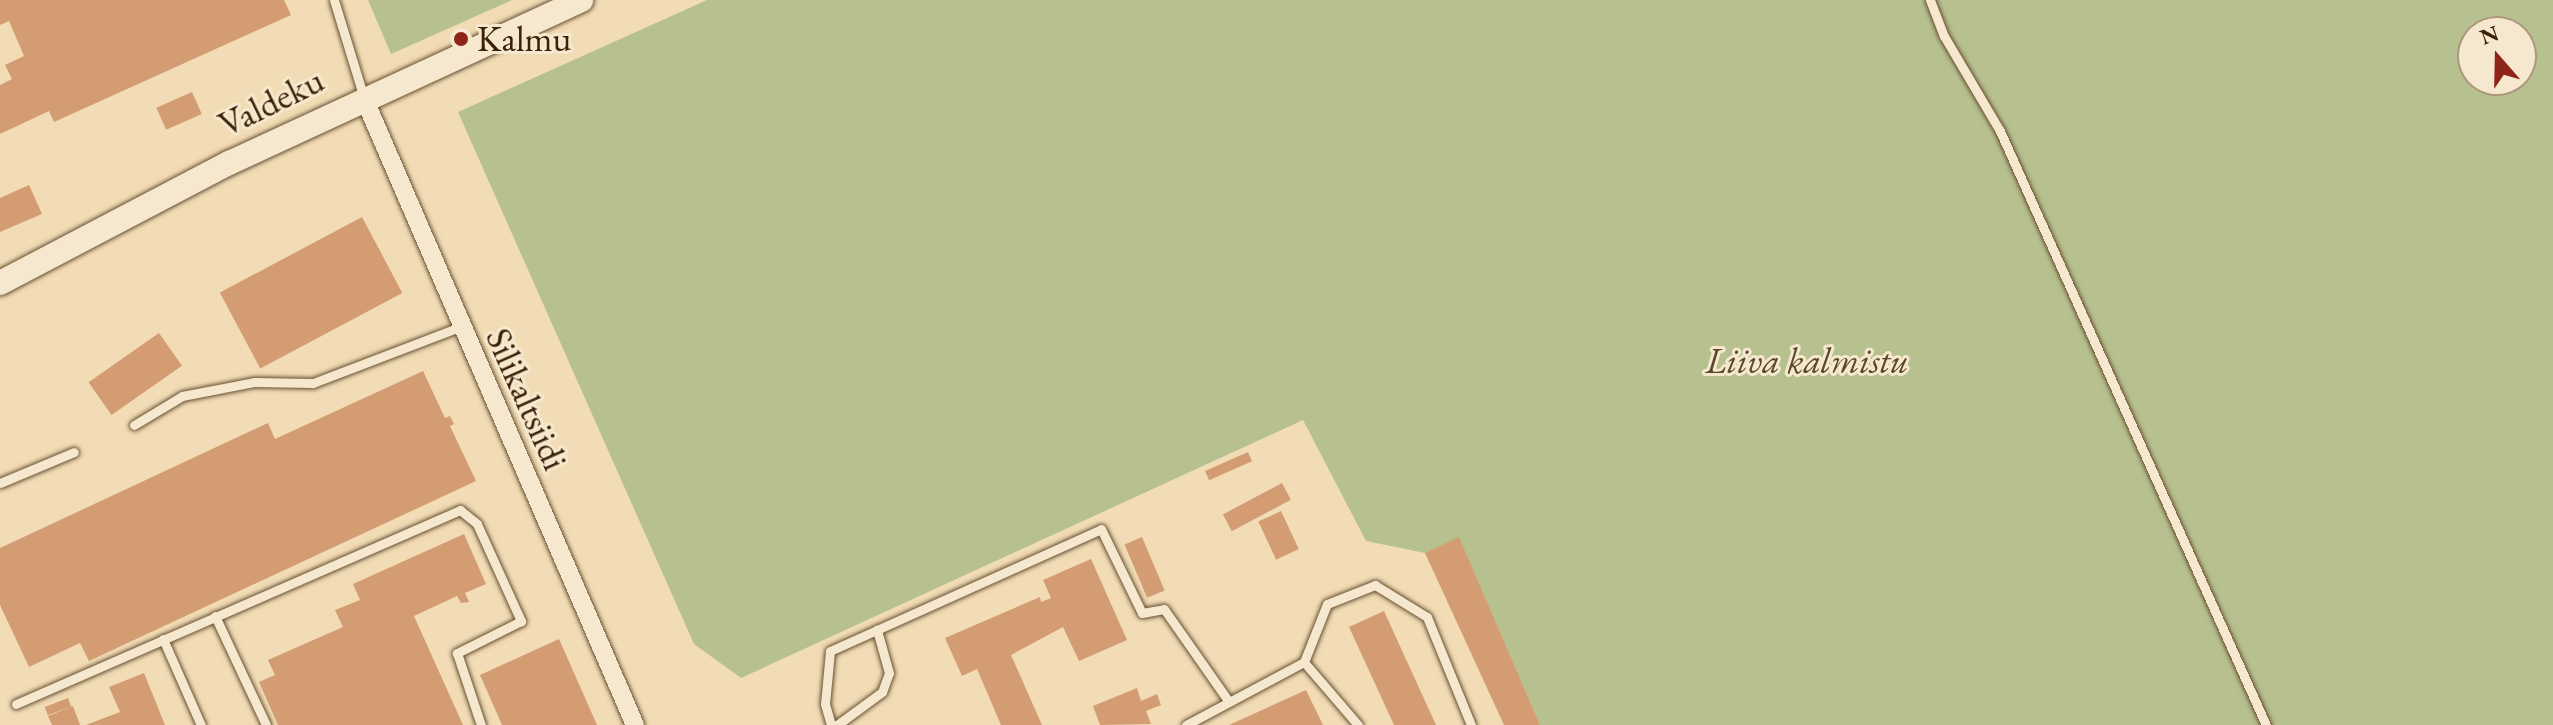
<!DOCTYPE html>
<html>
<head>
<meta charset="utf-8">
<style>
  body { margin:0 }
  #map { position:relative; width:2553px; height:725px; overflow:hidden; background:#f1dcb5; font-family:"EB Garamond",serif }
  div>[style] { position:absolute }
  [style*='--x'] { left:calc(var(--x)*1px); top:calc(var(--y)*1px); width:calc(var(--w)*1px); rotate:calc(var(--a)*1deg) }
  .green>* { inset:0; background:#b7c18f }
  .building>* { inset:0; background:#d49c73; transform-origin:0 0 }
  .roads { filter:drop-shadow(0 0 2px #685032) drop-shadow(0 0 2px #685032) }
  .lane>* { height:9px; margin:-4.5px; padding:0 4.5px; transform-origin:4.5px; border-radius:4.5px; background:#f6e8cf }
  .street>* { height:18px; margin:-9px; padding:0 9px; transform-origin:9px; border-radius:9px; background:#f6e8cf }
  .secondary>* { height:24px; margin:-12px; padding:0 12px; transform-origin:12px; border-radius:12px; background:#f6e8cf }
  .dots>* { width:22px; height:22px; translate:-50% -50%; box-sizing:border-box; border:4px solid #f6e8cf; border-radius:50% }
  span { translate:-50% -50%; white-space:nowrap; text-align:center; line-height:1.15; -webkit-text-stroke:6px #f6e8cf; paint-order:stroke }
  .poi-label { font-size:36px; color:#3b2106 }
  .left { translate:0 -50%; text-align:left }
  .street-label { font-size:36px; color:#3b2106 }
  .park-label { font-size:36px; color:#5a4928; font-style:italic }
  .north { position:absolute; left:2457px; top:16px; width:80px; height:80px; box-sizing:border-box; background:#f6e8cf; border:2px solid #ab987f; border-radius:50%; rotate:340deg; font-size:22px; font-weight:700; line-height:32px; text-align:center; color:#3b2106 }
  .north::after { content:''; display:block; margin:auto; width:28px; height:36px; background:#8f2418; clip-path:polygon(50% 0,100% 100%,50% 72%,0 100%) }
</style>
</head>
<body>
<div id="map">
  <div class="green">
    <i style="clip-path:polygon(368px 0,512px 0,391px 54px)"></i>
    <i style="clip-path:polygon(evenodd,707px 0,2553px 0,2553px 725px,1540px 725px,1459px 538px,1425px 553px,1366px 541px,1303px 420px,741px 678px,694px 644px,458px 112px,707px 0,2473px 32px,2521px 32px,2521px 80px,2473px 80px,2473px 32px)"></i>
  </div>
  <div class="building">
    <i style="clip-path:polygon(0 0,284px 0,291px 15px,54px 122px,49px 111px,0 134px,0 85px,12px 79px,5px 65px,24px 56px,9px 21px,0 25px)"></i>
    <i style="left:192px;top:92px;width:24px;height:39px;rotate:66deg"></i>
    <i style="clip-path:polygon(29px 185px,42px 214px,0 232px,0 198px)"></i>
    <i style="left:362px;top:217px;width:86px;height:161px;rotate:62deg"></i>
    <i style="left:159px;top:333px;width:40px;height:86px;rotate:55deg"></i>
    <i style="clip-path:polygon(423px 371px,445px 418px,450px 416px,454px 424px,450px 426px,476px 481px,89px 661px,80px 643px,29px 667px,0 605px,0 548px,268px 423px,275px 439px)"></i>
    <i style="left:1248px;top:452px;width:10px;height:47px;rotate:66deg"></i>
    <i style="left:1282px;top:483px;width:19px;height:67px;rotate:62deg"></i>
    <i style="left:1281px;top:511px;width:42px;height:25px;rotate:65deg"></i>
    <i style="clip-path:polygon(464px 534px,486px 584px,465px 593px,469px 602px,461px 603px,457px 596px,414px 616px,463px 725px,278px 725px,259px 682px,275px 675px,268px 660px,343px 627px,335px 610px,360px 600px,353px 584px)"></i>
    <i style="left:1142px;top:537px;width:58px;height:19px;rotate:67deg"></i>
    <i style="clip-path:polygon(1459px 537px,1540px 725px,1504px 725px,1425px 553px)"></i>
    <i style="clip-path:polygon(1091px 559px,1127px 640px,1079px 661px,1063px 627px,1011px 655px,1042px 725px,1001px 725px,977px 669px,962px 676px,945px 638px,1040px 597px,1041px 602px,1051px 598px,1043px 580px)"></i>
    <i style="clip-path:polygon(1384px 611px,1436px 725px,1394px 725px,1349px 627px)"></i>
    <i style="clip-path:polygon(559px 639px,597px 725px,502px 725px,480px 675px)"></i>
    <i style="clip-path:polygon(144px 673px,165px 725px,86px 725px,120px 712px,109px 687px)"></i>
    <i style="clip-path:polygon(1137px 688px,1141px 701px,1157px 694px,1161px 705px,1146px 711px,1151px 724px,1100px 725px,1093px 706px)"></i>
    <i style="clip-path:polygon(1306px 690px,1323px 725px,1229px 725px)"></i>
    <i style="left:68px;top:698px;width:9px;height:25px;rotate:69deg"></i>
    <i style="clip-path:polygon(73px 706px,80px 725px,52px 725px,48px 716px)"></i>
  </div>
  <div class="roads">
    <div class="lane">
      <i style="--x:334;--y:0;--w:102;--a:73"></i>
      <i style="--x:1930;--y:0;--w:39;--a:69"></i>
      <i style="--x:1944;--y:36;--w:110;--a:59.5"></i>
      <i style="--x:2000;--y:131;--w:651;--a:65.88"></i>
      <i style="--x:134;--y:425;--w:56;--a:-31.1"></i>
      <i style="--x:182;--y:396;--w:73;--a:-11"></i>
      <i style="--x:254;--y:382;--w:59;--a:1"></i>
      <i style="--x:313;--y:383;--w:157;--a:-20.9"></i>
      <i style="--x:0;--y:483;--w:80;--a:-22.7"></i>
      <i style="--x:215;--y:616;--w:120;--a:64.9"></i>
      <i style="--x:163;--y:639;--w:94;--a:66.2"></i>
      <i style="--x:1304;--y:662;--w:83;--a:49.4"></i>
      <i style="--x:16;--y:704;--w:485;--a:-23.6"></i>
      <i style="--x:460;--y:510;--w:22;--a:39"></i>
      <i style="--x:477;--y:524;--w:107;--a:65.6"></i>
      <i style="--x:521;--y:621;--w:72;--a:153.4"></i>
      <i style="--x:457;--y:653;--w:76;--a:71.6"></i>
      <i style="--x:831;--y:725;--w:22;--a:-106"></i>
      <i style="--x:825;--y:704;--w:53;--a:-84.6"></i>
      <i style="--x:830;--y:651;--w:297;--a:-24.2"></i>
      <i style="--x:1101;--y:529;--w:93;--a:64"></i>
      <i style="--x:1142;--y:613;--w:22;--a:-10"></i>
      <i style="--x:1164;--y:609;--w:113;--a:55"></i>
      <i style="--x:837;--y:725;--w:56;--a:-36.3"></i>
      <i style="--x:882;--y:692;--w:20;--a:-70"></i>
      <i style="--x:889;--y:673;--w:45;--a:-105.6"></i>
      <i style="--x:1186;--y:725;--w:134;--a:-28.1"></i>
      <i style="--x:1304;--y:662;--w:62;--a:-68.4"></i>
      <i style="--x:1327;--y:604;--w:52;--a:-21.6"></i>
      <i style="--x:1375;--y:585;--w:61;--a:31.6"></i>
      <i style="--x:1427;--y:617;--w:117;--a:67.8"></i>
    </div>
    <div class="street">
      <i style="--x:364;--y:98;--w:683;--a:66.63"></i>
    </div>
    <div class="secondary">
      <i style="--x:0;--y:283;--w:259;--a:-27.7"></i>
      <i style="--x:229;--y:163;--w:388;--a:-24.8"></i>
    </div>
  </div>
  <div class="dots">
    <i style="left:461px;top:39px;background:#8f2418"></i>
  </div>
  <div class="poi-label">
    <span class="left" style="left:477px;top:39px">Kalmu</span>
  </div>
  <div class="street-label">
    <span style="left:271px;top:102px;rotate:-26deg">Valdeku</span>
    <span style="left:527px;top:399px;rotate:66deg">Silikaltsiidi</span>
  </div>
  <div class="park-label">
    <span style="left:1807px;top:361px">Liiva kalmistu</span>
  </div>
  <div class="north">N</div>
</div>
</body>
</html>
